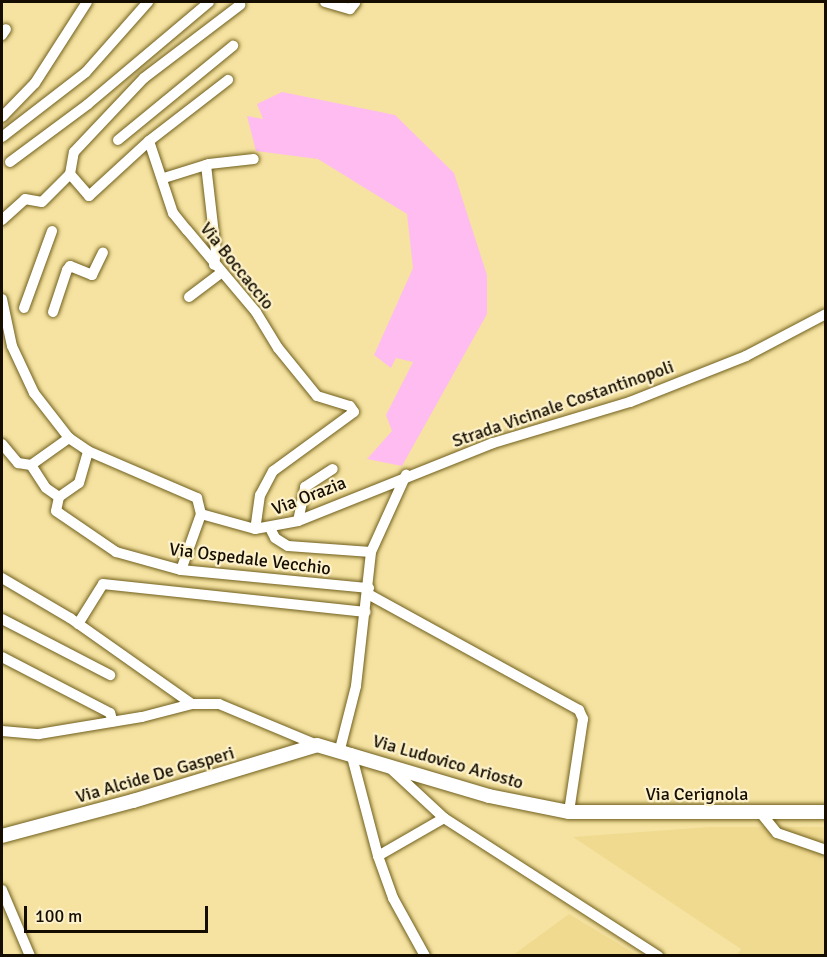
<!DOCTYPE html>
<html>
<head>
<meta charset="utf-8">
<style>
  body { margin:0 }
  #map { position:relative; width:827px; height:957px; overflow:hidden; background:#f6e3a1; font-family:Signika,sans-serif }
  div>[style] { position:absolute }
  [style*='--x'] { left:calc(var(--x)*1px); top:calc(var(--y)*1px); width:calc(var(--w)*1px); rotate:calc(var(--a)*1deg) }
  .built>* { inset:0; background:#f0da90 }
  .green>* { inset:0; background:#febcf1 }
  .roads { filter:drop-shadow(0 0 2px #705f1d) drop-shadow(0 0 2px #705f1d) }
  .minor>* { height:10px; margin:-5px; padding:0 5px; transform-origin:5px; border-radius:5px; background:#fff }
  .tertiary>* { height:14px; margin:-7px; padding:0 7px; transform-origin:7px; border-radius:7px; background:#fff }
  span { translate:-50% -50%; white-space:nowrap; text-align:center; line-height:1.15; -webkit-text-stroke:4.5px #fcf1ca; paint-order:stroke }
  .street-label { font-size:18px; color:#150e00 }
  .frame { position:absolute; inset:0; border:3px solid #150e00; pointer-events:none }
  .scale { position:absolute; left:24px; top:906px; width:184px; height:27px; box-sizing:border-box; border:3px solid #150e00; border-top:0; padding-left:8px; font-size:18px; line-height:21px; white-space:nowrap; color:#150e00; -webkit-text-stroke:4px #fcf1ca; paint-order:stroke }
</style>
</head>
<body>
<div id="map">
  <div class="built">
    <i style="clip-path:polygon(709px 827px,825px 827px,825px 955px,737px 955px,741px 949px,573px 837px)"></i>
    <i style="clip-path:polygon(569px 914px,637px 955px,513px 955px)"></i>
  </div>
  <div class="green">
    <i style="clip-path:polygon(282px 92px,395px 115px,454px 173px,487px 275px,487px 314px,402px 466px,367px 459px,392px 431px,386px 415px,413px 362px,396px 358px,391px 368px,374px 355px,413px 268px,407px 214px,318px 159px,256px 151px,247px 116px,263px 119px,257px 104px)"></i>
  </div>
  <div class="roads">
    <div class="minor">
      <i style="--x:325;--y:2;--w:26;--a:16"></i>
      <i style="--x:350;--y:9;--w:8;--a:-50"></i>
      <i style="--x:2;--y:35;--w:7;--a:-56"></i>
      <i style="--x:2;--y:117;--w:47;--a:-45.9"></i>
      <i style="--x:35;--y:83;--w:96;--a:-57.3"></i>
      <i style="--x:2;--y:137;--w:106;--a:-37.7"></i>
      <i style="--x:86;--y:72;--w:94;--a:-48.5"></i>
      <i style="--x:118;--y:140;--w:149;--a:-39.3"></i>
      <i style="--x:149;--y:141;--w:76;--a:71.6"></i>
      <i style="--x:173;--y:213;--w:22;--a:51"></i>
      <i style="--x:187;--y:230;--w:107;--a:49.9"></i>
      <i style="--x:256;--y:312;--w:42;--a:58.6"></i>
      <i style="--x:278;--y:348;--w:62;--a:50.9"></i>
      <i style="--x:317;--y:396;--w:34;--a:17"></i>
      <i style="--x:350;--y:406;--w:7;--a:56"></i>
      <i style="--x:354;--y:412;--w:100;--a:143.9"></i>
      <i style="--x:273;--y:471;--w:27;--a:118"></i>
      <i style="--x:260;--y:495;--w:34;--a:98"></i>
      <i style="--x:10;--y:162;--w:97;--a:-36.6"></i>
      <i style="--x:88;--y:104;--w:158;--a:-40.1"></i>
      <i style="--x:206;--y:165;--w:88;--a:83.4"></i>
      <i style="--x:216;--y:252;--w:13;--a:99"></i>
      <i style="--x:70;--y:174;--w:29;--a:49"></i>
      <i style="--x:89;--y:196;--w:81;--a:-42.5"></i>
      <i style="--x:149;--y:141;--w:100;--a:-37.7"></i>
      <i style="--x:164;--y:178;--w:47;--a:-17.3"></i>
      <i style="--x:209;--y:164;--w:45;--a:-6.3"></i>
      <i style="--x:2;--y:220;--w:31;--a:-42"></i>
      <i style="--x:25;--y:199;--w:17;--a:10"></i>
      <i style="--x:42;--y:202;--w:40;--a:-45"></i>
      <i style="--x:70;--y:174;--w:22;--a:-80"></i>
      <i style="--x:74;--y:152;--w:102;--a:-46.6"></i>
      <i style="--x:144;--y:78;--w:121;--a:-37.2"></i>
      <i style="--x:189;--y:297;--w:39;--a:-37"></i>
      <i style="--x:2;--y:299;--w:48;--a:78"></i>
      <i style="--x:12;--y:346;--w:52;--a:64.9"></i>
      <i style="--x:34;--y:393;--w:57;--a:52.1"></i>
      <i style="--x:69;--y:438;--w:23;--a:34"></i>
      <i style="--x:88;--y:451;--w:119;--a:23.3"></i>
      <i style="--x:197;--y:498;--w:16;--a:76"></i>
      <i style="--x:201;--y:514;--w:56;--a:15.5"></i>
      <i style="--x:255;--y:529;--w:44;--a:-10.5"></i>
      <i style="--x:298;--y:521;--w:210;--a:-21.8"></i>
      <i style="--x:493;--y:443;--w:143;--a:-16.7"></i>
      <i style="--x:630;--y:402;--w:125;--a:-21.6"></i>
      <i style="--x:746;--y:356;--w:90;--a:-27.7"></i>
      <i style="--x:24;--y:308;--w:82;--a:-70"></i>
      <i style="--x:53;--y:312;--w:44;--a:-71.6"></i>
      <i style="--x:67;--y:270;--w:5;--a:-53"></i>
      <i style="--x:70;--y:266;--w:24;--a:22"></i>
      <i style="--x:92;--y:275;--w:25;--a:-64"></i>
      <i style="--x:2;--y:444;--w:25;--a:50"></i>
      <i style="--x:18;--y:463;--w:13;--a:9"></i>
      <i style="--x:31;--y:465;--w:47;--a:-35.4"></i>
      <i style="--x:31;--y:465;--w:27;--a:57"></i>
      <i style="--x:46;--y:488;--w:16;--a:35"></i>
      <i style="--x:59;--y:497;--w:14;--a:102"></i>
      <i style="--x:56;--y:511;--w:73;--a:34.3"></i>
      <i style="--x:116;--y:552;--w:67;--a:15.5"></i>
      <i style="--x:181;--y:570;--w:189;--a:5.5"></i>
      <i style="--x:59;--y:497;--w:24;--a:-35"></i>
      <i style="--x:79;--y:483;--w:33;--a:-74"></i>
      <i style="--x:298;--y:521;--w:35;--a:-78"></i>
      <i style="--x:305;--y:487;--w:33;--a:-33"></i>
      <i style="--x:270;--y:528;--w:11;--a:63"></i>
      <i style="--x:275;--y:538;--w:15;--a:32"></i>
      <i style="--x:288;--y:546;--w:83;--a:4.1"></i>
      <i style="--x:181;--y:570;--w:59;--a:-70.3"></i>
      <i style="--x:2;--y:578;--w:79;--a:30.5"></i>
      <i style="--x:70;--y:618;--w:149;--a:35.2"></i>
      <i style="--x:368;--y:594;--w:241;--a:28.8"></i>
      <i style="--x:579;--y:710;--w:10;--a:66"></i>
      <i style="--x:583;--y:719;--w:94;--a:98.6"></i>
      <i style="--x:2;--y:619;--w:122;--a:27.4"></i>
      <i style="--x:78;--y:624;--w:47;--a:-58"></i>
      <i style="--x:103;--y:584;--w:264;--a:6.1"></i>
      <i style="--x:2;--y:657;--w:122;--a:27.4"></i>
      <i style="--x:110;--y:713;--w:9;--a:72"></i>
      <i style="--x:2;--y:731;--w:37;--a:5"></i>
      <i style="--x:39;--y:734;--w:104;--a:-9.4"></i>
      <i style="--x:142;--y:717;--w:52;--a:-14.6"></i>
      <i style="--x:192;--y:704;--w:27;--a:0"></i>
      <i style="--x:219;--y:704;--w:106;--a:22.7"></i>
      <i style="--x:340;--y:749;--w:65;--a:-75.7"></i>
      <i style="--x:356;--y:686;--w:135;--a:-83.6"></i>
      <i style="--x:371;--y:552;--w:85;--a:-65.6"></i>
      <i style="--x:351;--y:753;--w:106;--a:75.3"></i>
      <i style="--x:378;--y:856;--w:45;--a:70.3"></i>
      <i style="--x:393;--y:898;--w:66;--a:61.1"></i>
      <i style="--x:389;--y:767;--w:75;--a:42.8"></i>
      <i style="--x:444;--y:818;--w:255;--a:32.8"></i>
      <i style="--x:760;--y:812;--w:27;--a:51"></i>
      <i style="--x:777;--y:833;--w:52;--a:19.1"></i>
      <i style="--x:378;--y:856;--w:76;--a:-29.9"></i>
      <i style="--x:2;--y:890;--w:72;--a:67"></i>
    </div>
    <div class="tertiary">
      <i style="--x:2;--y:836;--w:136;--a:-15"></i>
      <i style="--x:133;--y:801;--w:192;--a:-16.9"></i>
      <i style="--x:317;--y:745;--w:179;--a:16.5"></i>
      <i style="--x:489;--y:796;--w:82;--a:11.3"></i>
      <i style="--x:569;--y:812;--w:257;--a:0"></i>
    </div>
  </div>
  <div class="street-label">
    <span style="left:237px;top:266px;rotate:51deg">Via Boccaccio</span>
    <span style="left:563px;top:404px;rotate:-19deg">Strada Vicinale Costantinopoli</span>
    <span style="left:309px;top:496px;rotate:-21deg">Via Orazia</span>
    <span style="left:250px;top:559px;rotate:7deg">Via Ospedale Vecchio</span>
    <span style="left:448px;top:762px;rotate:16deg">Via Ludovico Ariosto</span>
    <span style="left:155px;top:775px;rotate:-16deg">Via Alcide De Gasperi</span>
    <span style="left:697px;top:794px">Via Cerignola</span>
  </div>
  <div class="frame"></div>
  <div class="scale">100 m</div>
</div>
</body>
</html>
